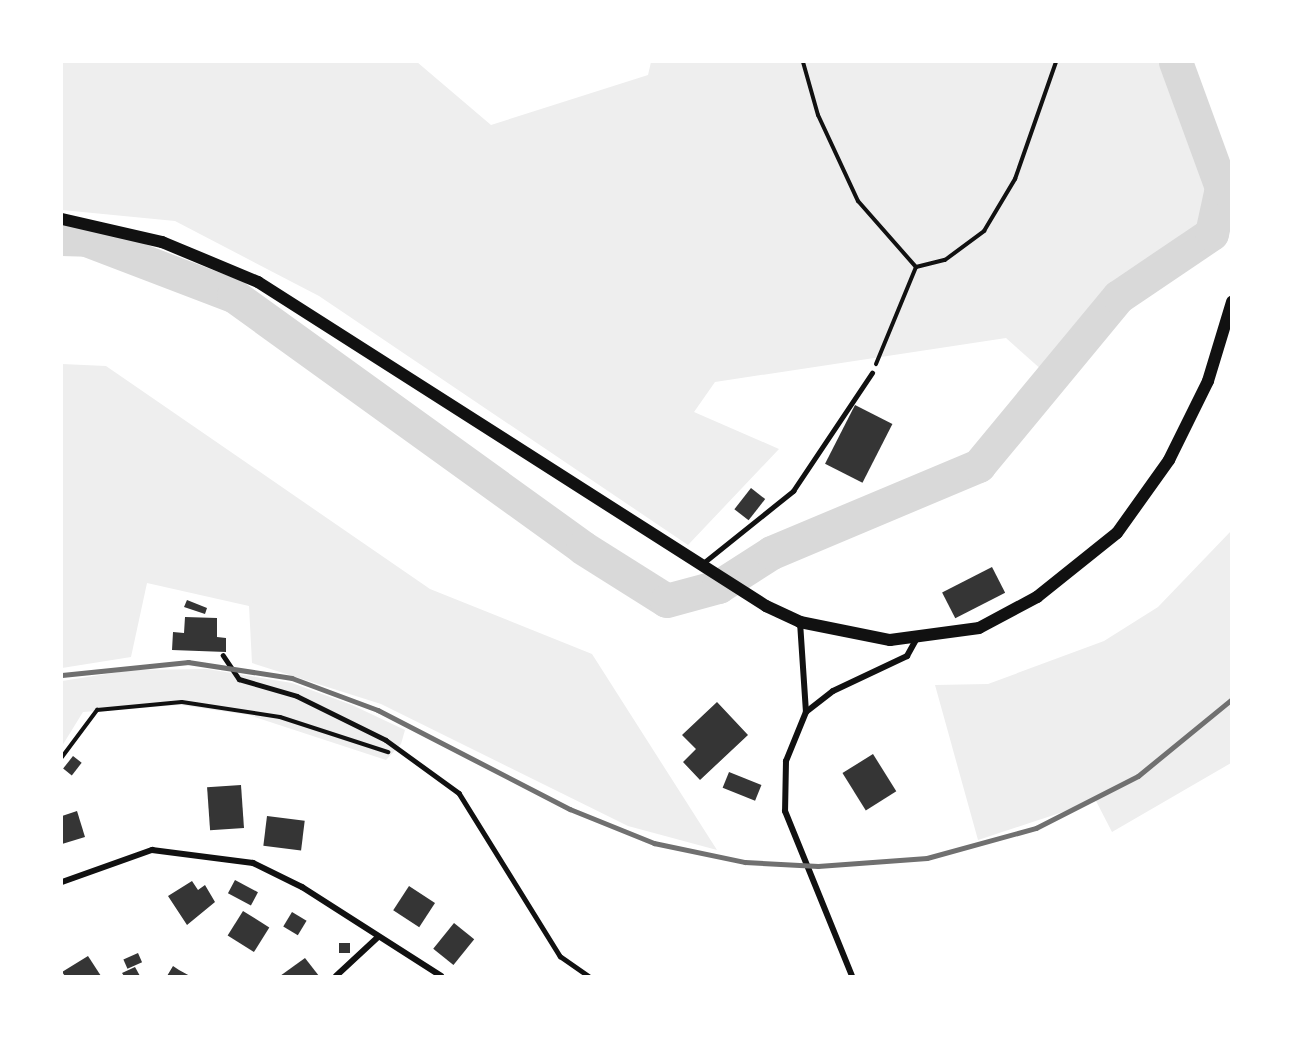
<!DOCTYPE html>
<html>
<head>
<meta charset="utf-8">
<style>
  body { margin:0 }
  #map { position:relative; width:1293px; height:1038px; overflow:hidden; background:#fff; font-family:"Golos Text",sans-serif }
  div>[style] { position:absolute }
  [style*='--x'] { left:calc(var(--x)*1px); top:calc(var(--y)*1px); width:calc(var(--w)*1px); rotate:calc(var(--a)*1deg) }
  .green>* { inset:0; background:#eee }
  .river>* { height:34px; margin:-17px; padding:0 17px; transform-origin:17px; border-radius:17px; background:#d9d9d9 }
  .building>* { inset:0; background:#353535; transform-origin:0 0 }
  .path>* { height:4px; margin:-2px; padding:0 2px; transform-origin:2px; border-radius:2px; background:#111 }
  .service>* { height:4.5px; margin:-2.25px; padding:0 2.25px; transform-origin:2.25px; border-radius:2.25px; background:#111 }
  .minor>* { height:6px; margin:-3px; padding:0 3px; transform-origin:3px; border-radius:3px; background:#111 }
  .secondary>* { height:12px; margin:-6px; padding:0 6px; transform-origin:6px; border-radius:6px; background:#111 }
  .rail>* { height:4.5px; margin:-2.25px; padding:0 2.25px; transform-origin:2.25px; border-radius:2.25px; background:#707070 }
  span { translate:-50% -50%; white-space:nowrap; text-align:center; line-height:1.15; -webkit-text-stroke:6px #fff; paint-order:stroke }
  .frame { position:absolute; inset:0; border:63px solid #fff; pointer-events:none }
</style>
</head>
<body>
<div id="map">
  <div class="green">
    <i style="clip-path:polygon(62px 62px,417px 62px,491px 125px,648px 75px,651px 62px,1163px 62px,1207px 187px,1198px 231px,1109px 287px,1043px 371px,1006px 338px,715px 382px,694px 412px,779px 449px,688px 545px,319px 296px,175px 221px,62px 210px)"></i>
    <i style="clip-path:polygon(62px 364px,106px 366px,430px 589px,592px 654px,717px 850px,628px 826px,381px 704px,252px 663px,249px 606px,147px 583px,131px 657px,62px 668px)"></i>
    <i style="clip-path:polygon(1231px 531px,1231px 763px,1112px 832px,1096px 801px,978px 840px,935px 685px,988px 684px,1104px 641px,1158px 607px)"></i>
    <i style="clip-path:polygon(207px 669px,292px 683px,352px 705px,405px 730px,401px 744px,386px 760px,249px 715px,180px 705px,83px 712px,62px 746px,62px 681px,132px 670px)"></i>
  </div>
  <div class="river">
    <i style="--x:62;--y:239;--w:25;--a:2"></i>
    <i style="--x:87;--y:240;--w:157;--a:20.9"></i>
    <i style="--x:234;--y:296;--w:430;--a:35.8"></i>
    <i style="--x:583;--y:548;--w:99;--a:32.2"></i>
    <i style="--x:667;--y:601;--w:54;--a:-15.1"></i>
    <i style="--x:719;--y:587;--w:63;--a:-32.7"></i>
    <i style="--x:772;--y:553;--w:225;--a:-22.8"></i>
    <i style="--x:979;--y:466;--w:219;--a:-50.4"></i>
    <i style="--x:1119;--y:297;--w:112;--a:-34.1"></i>
    <i style="--x:1212;--y:234;--w:47;--a:-77.7"></i>
    <i style="--x:1222;--y:188;--w:134;--a:-110.1"></i>
  </div>
  <div class="building">
    <i style="left:855px;top:405px;width:42px;height:66px;rotate:27deg"></i>
    <i style="left:751px;top:488px;width:18px;height:27px;rotate:38deg"></i>
    <i style="left:992px;top:567px;width:29px;height:56px;rotate:63deg"></i>
    <i style="clip-path:polygon(187px 600px,207px 608px,205px 614px,184px 607px)"></i>
    <i style="clip-path:polygon(185px 617px,217px 618px,217px 637px,226px 638px,226px 652px,172px 650px,173px 632px,184px 633px)"></i>
    <i style="clip-path:polygon(717px 702px,748px 735px,700px 780px,683px 762px,696px 749px,682px 735px)"></i>
    <i style="left:873px;top:754px;width:44px;height:36px;rotate:58deg"></i>
    <i style="left:73px;top:756px;width:11px;height:16px;rotate:38deg"></i>
    <i style="left:729px;top:772px;width:35px;height:17px;rotate:22deg"></i>
    <i style="left:241px;top:785px;width:43px;height:34px;rotate:86deg"></i>
    <i style="clip-path:polygon(77px 811px,85px 837px,62px 844px,62px 816px)"></i>
    <i style="left:267px;top:816px;width:38px;height:30px;rotate:7deg"></i>
    <i style="left:235px;top:880px;width:26px;height:15px;rotate:28deg"></i>
    <i style="clip-path:polygon(192px 881px,198px 890px,205px 885px,215px 902px,187px 925px,168px 896px)"></i>
    <i style="left:409px;top:886px;width:31px;height:29px;rotate:33deg"></i>
    <i style="left:243px;top:911px;width:31px;height:29px;rotate:32deg"></i>
    <i style="left:292px;top:912px;width:17px;height:17px;rotate:31deg"></i>
    <i style="left:454px;top:923px;width:26px;height:33px;rotate:39deg"></i>
    <i style="left:339px;top:943px;width:11px;height:10px"></i>
    <i style="left:138px;top:953px;width:10px;height:16px;rotate:66deg"></i>
    <i style="clip-path:polygon(88px 956px,101px 976px,65px 976px,62px 972px)"></i>
    <i style="clip-path:polygon(305px 958px,319px 976px,280px 976px)"></i>
    <i style="clip-path:polygon(173px 966px,179px 970px,190px 976px,167px 976px)"></i>
    <i style="clip-path:polygon(135px 967px,140px 976px,124px 976px,122px 973px)"></i>
  </div>
  <div class="path">
    <i style="--x:803;--y:62;--w:55;--a:74.2"></i>
    <i style="--x:818;--y:115;--w:95;--a:65.1"></i>
    <i style="--x:858;--y:201;--w:88;--a:48.7"></i>
    <i style="--x:916;--y:267;--w:105;--a:112.4"></i>
    <i style="--x:916;--y:267;--w:30;--a:-14"></i>
    <i style="--x:945;--y:260;--w:49;--a:-36.6"></i>
    <i style="--x:984;--y:231;--w:61;--a:-59.2"></i>
    <i style="--x:1015;--y:179;--w:124;--a:-70.7"></i>
    <i style="--x:62;--y:757;--w:59;--a:-53.3"></i>
    <i style="--x:97;--y:710;--w:85;--a:-5.4"></i>
    <i style="--x:182;--y:702;--w:99;--a:8.7"></i>
    <i style="--x:280;--y:717;--w:114;--a:18"></i>
  </div>
  <div class="service">
    <i style="--x:702;--y:564;--w:117;--a:-38.7"></i>
    <i style="--x:793;--y:491;--w:142;--a:-56.2"></i>
    <i style="--x:223;--y:655;--w:29;--a:56"></i>
    <i style="--x:239;--y:679;--w:60;--a:16.3"></i>
    <i style="--x:297;--y:696;--w:99;--a:26.3"></i>
    <i style="--x:386;--y:740;--w:90;--a:36"></i>
    <i style="--x:459;--y:793;--w:192;--a:58.2"></i>
    <i style="--x:560;--y:956;--w:35;--a:35"></i>
  </div>
  <div class="minor">
    <i style="--x:800;--y:622;--w:90;--a:86.2"></i>
    <i style="--x:806;--y:712;--w:53;--a:112.2"></i>
    <i style="--x:786;--y:761;--w:50;--a:91.1"></i>
    <i style="--x:785;--y:811;--w:178;--a:67.9"></i>
    <i style="--x:806;--y:712;--w:34;--a:-38"></i>
    <i style="--x:833;--y:691;--w:82;--a:-25.3"></i>
    <i style="--x:907;--y:656;--w:18;--a:-61"></i>
    <i style="--x:62;--y:882;--w:96;--a:-19.6"></i>
    <i style="--x:152;--y:850;--w:102;--a:7.3"></i>
    <i style="--x:253;--y:863;--w:55;--a:26.1"></i>
    <i style="--x:302;--y:887;--w:165;--a:32.6"></i>
    <i style="--x:336;--y:976;--w:57;--a:-42.9"></i>
  </div>
  <div class="secondary">
    <i style="--x:62;--y:219;--w:103;--a:13"></i>
    <i style="--x:162;--y:242;--w:104;--a:22.6"></i>
    <i style="--x:258;--y:282;--w:603;--a:32.53"></i>
    <i style="--x:766;--y:606;--w:38;--a:25"></i>
    <i style="--x:800;--y:622;--w:92;--a:11.3"></i>
    <i style="--x:890;--y:640;--w:90;--a:-7.7"></i>
    <i style="--x:979;--y:628;--w:66;--a:-28.1"></i>
    <i style="--x:1037;--y:597;--w:102;--a:-38.7"></i>
    <i style="--x:1117;--y:533;--w:90;--a:-54.5"></i>
    <i style="--x:1169;--y:460;--w:88;--a:-63.7"></i>
    <i style="--x:1208;--y:381;--w:83;--a:-73.1"></i>
  </div>
  <div class="rail">
    <i style="--x:62;--y:675;--w:127;--a:-5.9"></i>
    <i style="--x:188;--y:662;--w:105;--a:8.7"></i>
    <i style="--x:292;--y:678;--w:92;--a:20.4"></i>
    <i style="--x:378;--y:710;--w:216;--a:27.3"></i>
    <i style="--x:570;--y:809;--w:91;--a:22"></i>
    <i style="--x:654;--y:843;--w:93;--a:11.8"></i>
    <i style="--x:745;--y:862;--w:73;--a:3.1"></i>
    <i style="--x:818;--y:866;--w:109;--a:-4.2"></i>
    <i style="--x:927;--y:858;--w:113;--a:-15.4"></i>
    <i style="--x:1036;--y:828;--w:114;--a:-27"></i>
    <i style="--x:1138;--y:776;--w:122;--a:-39.3"></i>
  </div>
  <div class="frame"></div>
</div>
</body>
</html>
